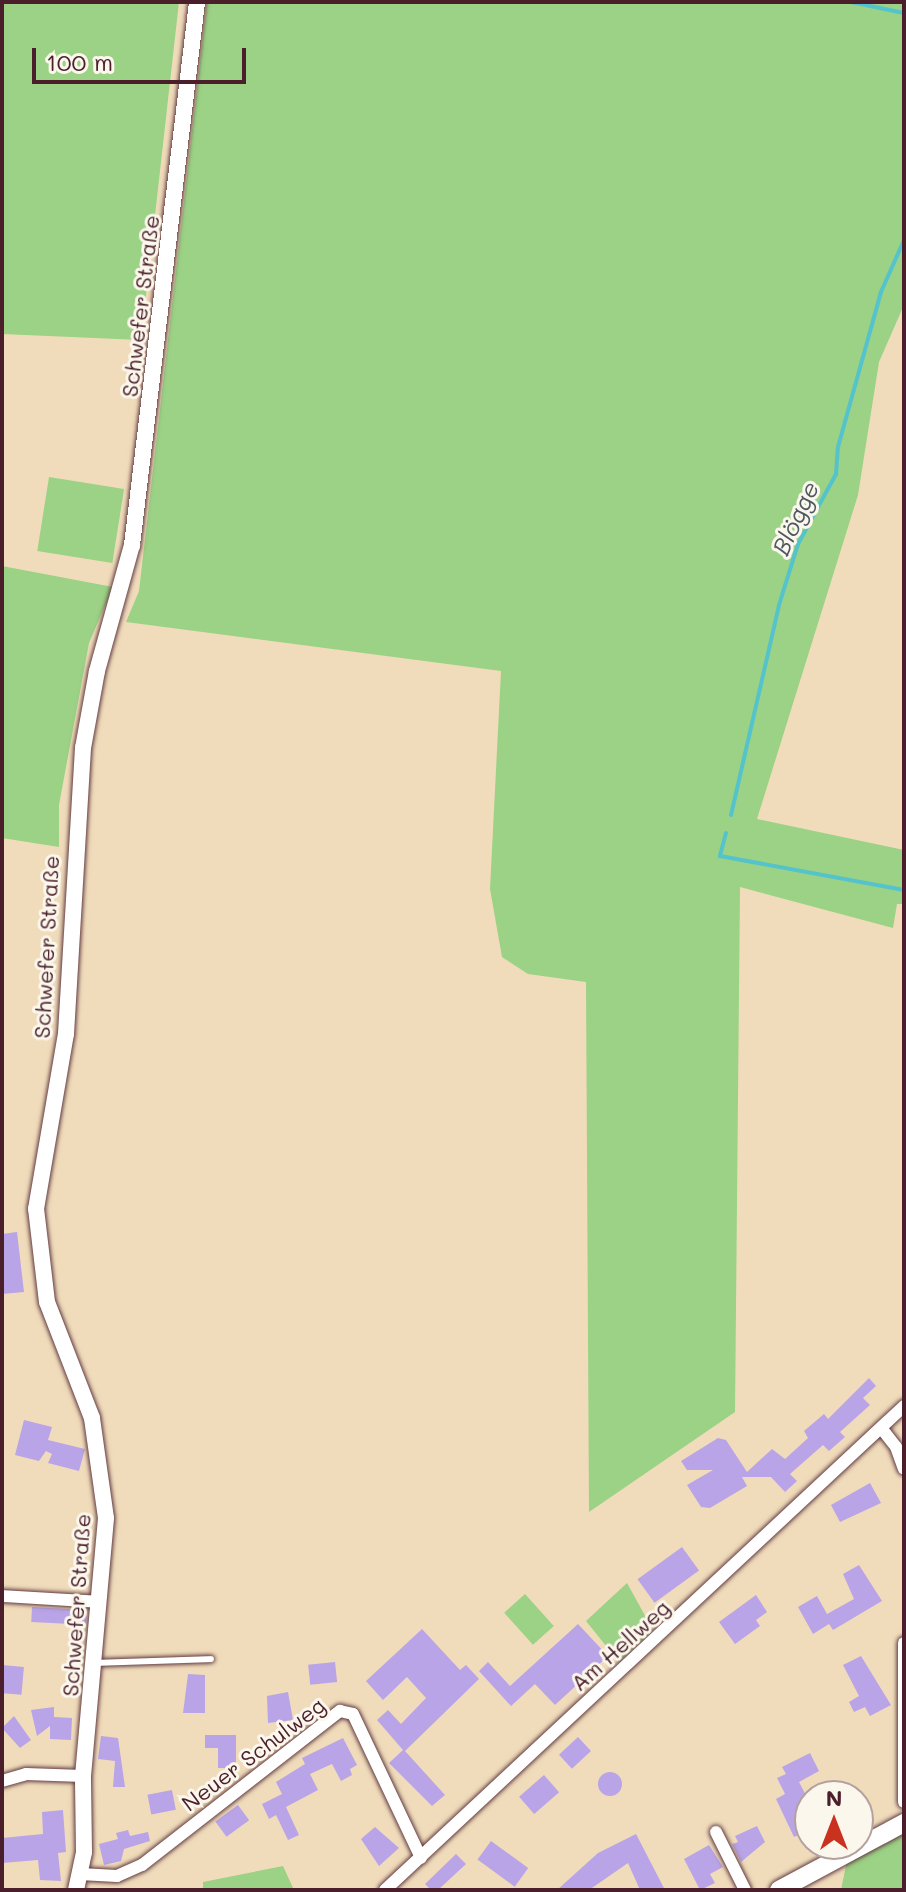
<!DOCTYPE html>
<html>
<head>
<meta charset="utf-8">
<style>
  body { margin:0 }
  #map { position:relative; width:906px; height:1892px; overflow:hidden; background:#f0dcbb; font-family:Mali,sans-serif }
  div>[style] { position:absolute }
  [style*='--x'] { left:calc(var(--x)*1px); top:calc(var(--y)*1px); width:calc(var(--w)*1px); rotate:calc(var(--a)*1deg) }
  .green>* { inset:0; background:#9bd285; transform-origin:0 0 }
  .stream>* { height:4px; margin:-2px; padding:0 2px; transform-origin:2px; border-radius:2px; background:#55c3cb }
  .building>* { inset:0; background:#b8a4e6; transform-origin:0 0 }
  .round { border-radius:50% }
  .roads { filter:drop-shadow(0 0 2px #633b41) drop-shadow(0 0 2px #633b41) }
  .service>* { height:6px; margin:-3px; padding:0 3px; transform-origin:3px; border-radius:3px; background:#fff }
  .minor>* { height:12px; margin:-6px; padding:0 6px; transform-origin:6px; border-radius:6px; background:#fff }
  .tertiary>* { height:16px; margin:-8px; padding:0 8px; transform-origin:8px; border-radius:8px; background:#fff }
  .secondary>* { height:18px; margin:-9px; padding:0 9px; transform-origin:9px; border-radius:9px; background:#fff }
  span { translate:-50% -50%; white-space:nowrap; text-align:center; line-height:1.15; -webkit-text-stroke:6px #fbf7ec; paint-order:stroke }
  .street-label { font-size:22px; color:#4a1f2b }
  .water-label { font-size:24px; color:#4e5863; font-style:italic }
  .frame { position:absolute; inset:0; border:4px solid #4a1f2b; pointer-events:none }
  .north { position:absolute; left:794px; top:1780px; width:80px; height:80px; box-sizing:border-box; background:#fbf7ec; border:2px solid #b4a19f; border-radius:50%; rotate:0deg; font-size:22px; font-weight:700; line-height:32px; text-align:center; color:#4a1f2b }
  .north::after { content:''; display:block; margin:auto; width:28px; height:36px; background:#c8321e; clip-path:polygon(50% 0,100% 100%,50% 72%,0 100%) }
  .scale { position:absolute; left:32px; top:48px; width:214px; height:36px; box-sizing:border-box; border:4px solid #4a1f2b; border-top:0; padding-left:10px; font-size:24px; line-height:28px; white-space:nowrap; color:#4a1f2b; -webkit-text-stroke:6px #fbf7ec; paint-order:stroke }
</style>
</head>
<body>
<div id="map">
  <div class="green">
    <i style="clip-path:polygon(2px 2px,179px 2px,141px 340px,2px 334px)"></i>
    <i style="clip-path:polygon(207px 2px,904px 2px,904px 305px,879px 362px,858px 495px,757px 819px,904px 850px,904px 904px,897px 904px,893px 928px,740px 887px,735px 1412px,589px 1512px,586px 982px,528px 974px,502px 957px,490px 889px,501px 671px,126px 622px,139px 591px)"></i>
    <i style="left:49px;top:477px;width:76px;height:75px;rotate:9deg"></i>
    <i style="clip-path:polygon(2px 566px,113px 587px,89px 643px,59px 805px,59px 847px,2px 838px)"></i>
    <i style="clip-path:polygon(627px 1583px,653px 1630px,619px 1662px,586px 1621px)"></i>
    <i style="left:525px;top:1594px;width:43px;height:28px;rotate:48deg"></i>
    <i style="clip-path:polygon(904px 1833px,904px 1890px,841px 1890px,847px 1860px)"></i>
    <i style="clip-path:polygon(283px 1866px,294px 1890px,203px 1890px,203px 1882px)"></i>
  </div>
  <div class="stream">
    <i style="--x:851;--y:2;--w:54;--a:11.7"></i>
    <i style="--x:731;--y:815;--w:215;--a:-77.1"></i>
    <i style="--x:779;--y:605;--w:64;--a:-72.7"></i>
    <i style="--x:798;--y:544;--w:80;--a:-61.5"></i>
    <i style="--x:836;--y:474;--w:27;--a:-86"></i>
    <i style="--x:838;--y:447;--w:161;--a:-74.5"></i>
    <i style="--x:881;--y:292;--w:57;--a:-66.1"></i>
    <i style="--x:726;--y:833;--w:24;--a:105"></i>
    <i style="--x:720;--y:856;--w:187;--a:10.5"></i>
  </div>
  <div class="building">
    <i style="clip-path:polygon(17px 1232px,24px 1292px,2px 1294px,2px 1234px)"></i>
    <i style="clip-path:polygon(869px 1378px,876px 1386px,863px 1398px,870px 1405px,840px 1432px,845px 1437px,829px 1451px,823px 1445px,790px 1474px,797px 1481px,785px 1492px,771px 1477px,742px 1477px,747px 1486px,710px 1508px,701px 1507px,687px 1485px,713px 1470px,687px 1470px,681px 1461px,718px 1438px,726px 1440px,747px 1472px,772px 1449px,785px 1459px,808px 1438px,804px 1431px,824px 1414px,828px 1419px)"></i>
    <i style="clip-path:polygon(24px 1420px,52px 1427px,48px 1440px,85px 1449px,79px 1471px,48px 1463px,52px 1454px,46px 1451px,39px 1461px,15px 1455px)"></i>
    <i style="clip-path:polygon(870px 1483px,881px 1503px,840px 1522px,831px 1505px)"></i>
    <i style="left:682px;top:1547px;width:29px;height:55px;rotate:54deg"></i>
    <i style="clip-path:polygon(859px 1565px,882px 1601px,833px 1630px,829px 1624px,813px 1634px,798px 1607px,817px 1596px,827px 1614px,854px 1599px,843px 1574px)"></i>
    <i style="clip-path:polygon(756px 1595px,767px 1612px,756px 1620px,760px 1626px,735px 1644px,719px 1622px)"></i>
    <i style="left:32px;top:1607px;width:55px;height:15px;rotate:3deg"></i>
    <i style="clip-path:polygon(578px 1624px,608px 1656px,555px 1705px,535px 1684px,511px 1706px,479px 1671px,488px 1662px,510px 1686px)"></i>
    <i style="clip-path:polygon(422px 1629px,460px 1670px,466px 1665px,479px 1679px,405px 1751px,445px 1795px,432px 1806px,389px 1763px,403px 1750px,377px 1720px,388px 1710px,401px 1724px,426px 1698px,407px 1677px,383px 1700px,366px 1681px)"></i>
    <i style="clip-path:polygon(861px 1656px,891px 1705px,870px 1716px,865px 1707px,854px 1712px,849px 1702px,859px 1696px,843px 1665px)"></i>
    <i style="left:335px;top:1662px;width:20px;height:27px;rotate:84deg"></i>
    <i style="left:2px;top:1665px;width:22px;height:28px;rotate:5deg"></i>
    <i style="clip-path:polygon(188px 1674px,205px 1675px,205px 1713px,183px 1713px)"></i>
    <i style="clip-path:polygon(288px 1692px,293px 1720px,268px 1723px,267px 1696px)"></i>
    <i style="clip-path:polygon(54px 1707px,54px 1717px,72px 1718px,71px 1740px,50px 1739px,50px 1726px,37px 1736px,31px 1710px)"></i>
    <i style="clip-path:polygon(14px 1716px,31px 1740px,20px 1748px,2px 1728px)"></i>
    <i style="clip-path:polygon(205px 1735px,236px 1735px,236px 1768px,218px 1768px,218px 1748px,205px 1748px)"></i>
    <i style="clip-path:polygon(101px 1736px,118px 1738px,125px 1787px,113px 1787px,115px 1761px,98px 1759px)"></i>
    <i style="left:578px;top:1737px;width:19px;height:26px;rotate:47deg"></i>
    <i style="clip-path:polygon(343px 1738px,357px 1765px,350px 1769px,352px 1775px,341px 1781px,332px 1764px,310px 1774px,318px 1790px,286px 1807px,299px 1835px,288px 1840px,276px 1815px,269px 1819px,262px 1804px,282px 1794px,276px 1782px,305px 1764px,302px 1758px)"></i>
    <i style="clip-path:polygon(810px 1753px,819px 1771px,799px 1782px,810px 1803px,801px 1807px,808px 1830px,794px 1837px,776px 1799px,785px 1794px,777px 1778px,786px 1774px,782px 1767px)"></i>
    <i class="round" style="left:598px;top:1772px;width:24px;height:24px"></i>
    <i style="left:544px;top:1775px;width:23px;height:33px;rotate:49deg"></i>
    <i style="left:172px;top:1790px;width:20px;height:25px;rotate:79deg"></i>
    <i style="left:238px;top:1805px;width:19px;height:28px;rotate:54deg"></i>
    <i style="clip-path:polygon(63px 1810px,66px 1852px,58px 1853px,61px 1881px,40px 1880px,38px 1860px,2px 1863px,2px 1838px,43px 1834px,42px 1812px)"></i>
    <i style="clip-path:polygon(757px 1826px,765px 1842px,741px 1862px,732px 1844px,738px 1842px,735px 1836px)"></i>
    <i style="clip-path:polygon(375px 1827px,399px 1848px,379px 1866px,361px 1839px)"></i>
    <i style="clip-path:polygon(128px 1830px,130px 1836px,148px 1832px,150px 1841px,124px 1849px,121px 1861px,104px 1865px,99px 1844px,118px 1839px,116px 1833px)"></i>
    <i style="clip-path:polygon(636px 1834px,665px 1890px,640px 1890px,628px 1863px,589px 1890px,557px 1890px,598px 1853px)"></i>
    <i style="left:491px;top:1841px;width:46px;height:23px;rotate:36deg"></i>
    <i style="clip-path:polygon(709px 1845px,723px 1867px,710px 1874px,715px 1883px,700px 1890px,684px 1859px)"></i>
    <i style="clip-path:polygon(456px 1854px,466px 1864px,438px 1890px,431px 1890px,425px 1884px)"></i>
  </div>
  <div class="roads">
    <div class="service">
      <i style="--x:96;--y:1663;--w:115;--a:-2"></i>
    </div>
    <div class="minor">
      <i style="--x:882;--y:1429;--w:23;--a:52"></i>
      <i style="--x:896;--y:1447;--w:23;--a:70"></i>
      <i style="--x:2;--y:1596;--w:98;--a:3.5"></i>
      <i style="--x:904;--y:1643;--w:159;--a:90"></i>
      <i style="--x:2;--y:1781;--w:25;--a:-16"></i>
      <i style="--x:26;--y:1774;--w:57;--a:2"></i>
      <i style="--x:716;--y:1832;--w:65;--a:63.4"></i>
      <i style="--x:80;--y:1874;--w:37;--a:3"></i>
      <i style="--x:117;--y:1876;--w:27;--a:-24"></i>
      <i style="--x:142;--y:1865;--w:251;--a:-37.9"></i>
      <i style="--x:340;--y:1711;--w:13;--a:13"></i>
      <i style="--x:353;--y:1714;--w:159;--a:64.7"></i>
      <i style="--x:385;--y:1890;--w:710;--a:-43"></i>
    </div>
    <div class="tertiary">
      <i style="--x:76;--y:1890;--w:39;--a:-78"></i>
      <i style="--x:84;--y:1852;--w:76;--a:-90.8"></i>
      <i style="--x:83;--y:1776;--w:259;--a:-84.9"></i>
      <i style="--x:106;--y:1518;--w:101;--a:-98"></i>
      <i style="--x:92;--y:1418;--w:124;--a:-111.2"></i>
      <i style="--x:47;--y:1302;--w:94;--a:-96.7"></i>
      <i style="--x:36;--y:1209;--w:178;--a:-80.3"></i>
      <i style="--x:66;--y:1034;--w:287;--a:-86.6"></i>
      <i style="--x:83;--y:748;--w:78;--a:-79.7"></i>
      <i style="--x:97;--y:671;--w:131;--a:-74.5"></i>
      <i style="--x:132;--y:545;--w:547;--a:-83.17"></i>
    </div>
    <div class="secondary">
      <i style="--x:779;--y:1890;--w:142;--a:-28.2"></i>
    </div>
  </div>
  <div class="street-label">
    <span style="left:140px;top:306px;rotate:-83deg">Schwefer Straße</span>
    <span style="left:46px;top:947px;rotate:-87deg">Schwefer Straße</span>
    <span style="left:76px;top:1605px;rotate:-86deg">Schwefer Straße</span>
    <span style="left:620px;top:1645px;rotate:-42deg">Am Hellweg</span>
    <span style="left:253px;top:1754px;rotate:-37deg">Neuer Schulweg</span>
  </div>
  <div class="water-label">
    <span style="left:795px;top:518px;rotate:-65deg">Blögge</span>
  </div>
  <div class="frame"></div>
  <div class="north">N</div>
  <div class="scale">100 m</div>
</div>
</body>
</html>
